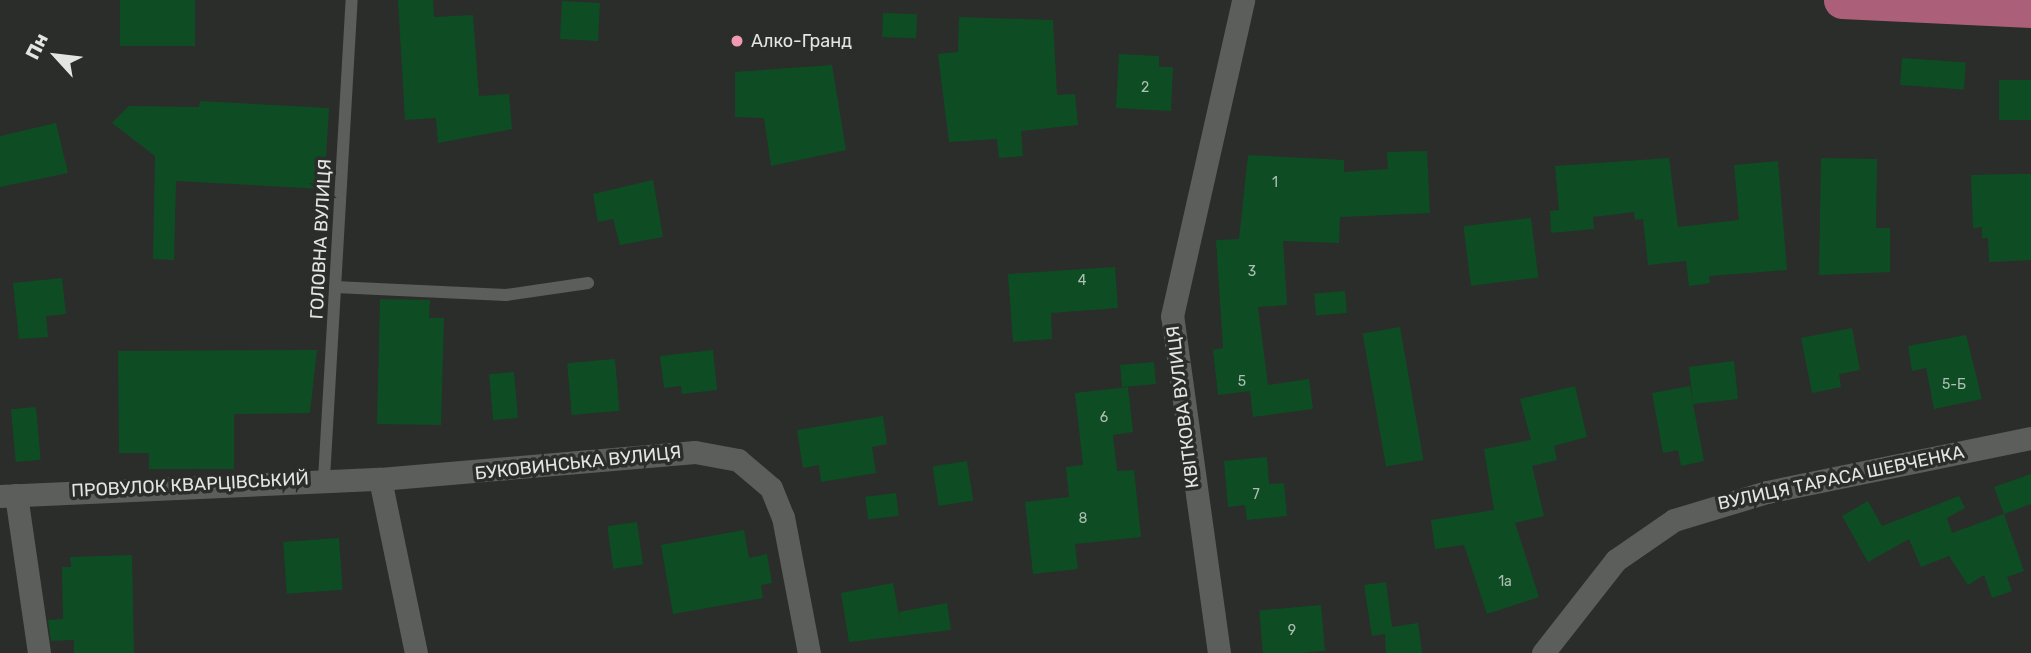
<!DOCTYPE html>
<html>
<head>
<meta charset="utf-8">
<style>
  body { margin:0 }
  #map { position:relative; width:2031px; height:653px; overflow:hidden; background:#2a2d2a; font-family:Rubik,sans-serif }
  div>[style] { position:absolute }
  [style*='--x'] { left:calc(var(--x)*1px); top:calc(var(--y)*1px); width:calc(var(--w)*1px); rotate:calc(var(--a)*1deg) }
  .building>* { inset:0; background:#0e4d23; transform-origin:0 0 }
  .service>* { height:12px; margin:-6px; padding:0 6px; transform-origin:6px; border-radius:6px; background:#5b5e5b }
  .minor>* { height:23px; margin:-11.5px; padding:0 11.5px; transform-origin:11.5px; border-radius:11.5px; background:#5b5e5b }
  .primary>* { height:37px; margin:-18.5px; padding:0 18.5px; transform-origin:18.5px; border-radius:18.5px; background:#ac5f78 }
  .dots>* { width:19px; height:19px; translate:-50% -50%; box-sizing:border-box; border:4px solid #2a2d2a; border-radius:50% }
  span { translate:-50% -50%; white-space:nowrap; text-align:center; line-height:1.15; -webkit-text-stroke:7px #2a2d2a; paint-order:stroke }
  .number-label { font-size:14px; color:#aebfb3 }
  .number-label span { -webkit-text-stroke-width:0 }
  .poi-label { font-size:18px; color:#e3e5e3 }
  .left { translate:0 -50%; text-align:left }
  .street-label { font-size:18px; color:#e3e5e3 }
  .north { position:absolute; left:21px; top:21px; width:70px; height:70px; -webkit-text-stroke:5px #2a2d2a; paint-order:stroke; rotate:297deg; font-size:19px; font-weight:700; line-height:28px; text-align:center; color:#e3e5e3 }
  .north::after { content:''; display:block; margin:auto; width:24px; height:32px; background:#e3e5e3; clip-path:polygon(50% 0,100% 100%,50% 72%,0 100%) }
</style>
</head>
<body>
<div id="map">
  <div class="building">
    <i style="left:120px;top:0;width:75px;height:46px"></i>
    <i style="clip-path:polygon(398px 0,433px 0,434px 17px,473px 15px,479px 96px,509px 94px,512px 129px,438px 143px,436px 118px,405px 120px)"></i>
    <i style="left:562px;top:1px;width:38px;height:38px;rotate:3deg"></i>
    <i style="left:883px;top:13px;width:34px;height:24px;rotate:2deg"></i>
    <i style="clip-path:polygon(959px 17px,1053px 20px,1057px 95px,1075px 94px,1078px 125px,1021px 131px,1023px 156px,999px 158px,997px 139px,949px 142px,938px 54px,958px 52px)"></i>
    <i style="clip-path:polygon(1119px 54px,1159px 56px,1159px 67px,1173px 67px,1171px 111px,1116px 108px)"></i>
    <i style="left:1902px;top:58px;width:64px;height:27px;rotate:4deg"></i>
    <i style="clip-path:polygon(832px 65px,846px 150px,771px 166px,764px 118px,735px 117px,735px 72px)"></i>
    <i style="left:1999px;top:80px;width:32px;height:40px"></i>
    <i style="clip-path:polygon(200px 101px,329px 108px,324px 189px,176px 181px,174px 260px,153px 259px,155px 156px,112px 123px,129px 106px,199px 107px)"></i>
    <i style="clip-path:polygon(56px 123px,68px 173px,0 187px,0 136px)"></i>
    <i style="clip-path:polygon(1427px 151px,1430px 213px,1340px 217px,1339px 243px,1283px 241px,1287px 305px,1258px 307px,1268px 385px,1309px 379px,1313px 409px,1253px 417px,1250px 391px,1218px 395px,1213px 350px,1223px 348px,1216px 240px,1239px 239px,1248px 155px,1344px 160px,1344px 172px,1388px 169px,1387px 152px)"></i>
    <i style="clip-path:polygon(1669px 158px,1678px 227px,1739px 220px,1734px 165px,1778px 161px,1787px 270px,1709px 276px,1710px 283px,1689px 286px,1686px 261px,1648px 265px,1643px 219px,1635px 220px,1634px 212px,1593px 217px,1594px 229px,1551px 233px,1550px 211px,1559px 210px,1555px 166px)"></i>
    <i style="clip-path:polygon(1821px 158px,1877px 159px,1876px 228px,1890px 228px,1890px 272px,1819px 275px)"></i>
    <i style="clip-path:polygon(2016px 174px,2031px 174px,2031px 260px,1989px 262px,1988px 238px,1982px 238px,1982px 227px,1973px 228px,1971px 175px)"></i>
    <i style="clip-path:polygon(653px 180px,663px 237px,620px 245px,613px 219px,598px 222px,593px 194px)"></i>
    <i style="left:1531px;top:218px;width:60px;height:68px;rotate:83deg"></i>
    <i style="clip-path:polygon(1115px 267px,1118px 308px,1051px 313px,1052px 339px,1013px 342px,1008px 274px)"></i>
    <i style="clip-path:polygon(62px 278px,66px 314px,46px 316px,48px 337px,19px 339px,13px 283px)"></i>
    <i style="left:1345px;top:291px;width:22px;height:31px;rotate:85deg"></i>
    <i style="clip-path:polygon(380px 299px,430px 300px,429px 318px,444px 318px,441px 425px,377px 424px)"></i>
    <i style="left:1400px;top:327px;width:135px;height:38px;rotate:80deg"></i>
    <i style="clip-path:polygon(1852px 328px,1860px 370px,1839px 374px,1841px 387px,1812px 393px,1801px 338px)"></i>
    <i style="clip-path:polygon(1966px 335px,1982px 399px,1934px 409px,1926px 368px,1912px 371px,1908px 346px)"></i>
    <i style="clip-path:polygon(317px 350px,310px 413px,234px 414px,234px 469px,149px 469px,149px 453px,119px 453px,118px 351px)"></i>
    <i style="clip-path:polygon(713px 350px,717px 390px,682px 394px,681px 386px,664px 388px,660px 356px)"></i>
    <i style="left:615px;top:359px;width:52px;height:48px;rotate:85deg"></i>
    <i style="clip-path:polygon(1734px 361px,1738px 399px,1693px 404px,1704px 461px,1681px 466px,1678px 450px,1663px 453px,1652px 393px,1690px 386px,1693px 401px,1689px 367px)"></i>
    <i style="left:1154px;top:362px;width:22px;height:34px;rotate:85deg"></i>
    <i style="left:514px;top:372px;width:46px;height:25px;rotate:85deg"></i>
    <i style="clip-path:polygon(1575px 386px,1587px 437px,1554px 446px,1557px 460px,1532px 466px,1544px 516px,1515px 523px,1539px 597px,1487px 614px,1464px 545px,1435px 549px,1431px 520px,1494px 510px,1484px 449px,1531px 440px,1520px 399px)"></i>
    <i style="clip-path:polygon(1128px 387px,1133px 432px,1113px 435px,1117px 471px,1134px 470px,1141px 537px,1075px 544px,1078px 569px,1033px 574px,1025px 502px,1069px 497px,1066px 467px,1083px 465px,1075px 393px)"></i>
    <i style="left:36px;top:407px;width:53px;height:25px;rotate:85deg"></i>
    <i style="clip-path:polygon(883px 416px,887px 444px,872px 447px,876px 473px,821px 482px,819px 465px,803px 468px,797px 430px)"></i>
    <i style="clip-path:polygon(1267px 457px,1269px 484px,1284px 483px,1287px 516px,1247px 520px,1245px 505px,1228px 507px,1224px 461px)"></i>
    <i style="left:967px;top:461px;width:40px;height:35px;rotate:81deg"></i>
    <i style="clip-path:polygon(2031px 474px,2031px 504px,2004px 514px,1994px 487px)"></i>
    <i style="left:896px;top:493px;width:23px;height:31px;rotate:83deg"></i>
    <i style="clip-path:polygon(1959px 496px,1965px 508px,1947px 518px,1952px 533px,2004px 514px,2024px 571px,2007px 577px,2012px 591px,1992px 598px,1984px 575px,1968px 585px,1949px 556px,1921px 567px,1909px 539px,1868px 562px,1842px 516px,1868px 501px,1882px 526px)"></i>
    <i style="left:637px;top:522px;width:43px;height:30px;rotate:82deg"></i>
    <i style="clip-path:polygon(744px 530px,749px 558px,767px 554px,772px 583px,761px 585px,763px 598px,673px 614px,661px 545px)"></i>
    <i style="left:339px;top:538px;width:52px;height:56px;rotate:86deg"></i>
    <i style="clip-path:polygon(132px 555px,134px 653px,74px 653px,74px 640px,51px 641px,48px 620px,63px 619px,62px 567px,71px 567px,70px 557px)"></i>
    <i style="clip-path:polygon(1386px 582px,1392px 627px,1418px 623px,1422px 653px,1386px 653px,1385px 634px,1372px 636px,1364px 585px)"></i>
    <i style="clip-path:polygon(893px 583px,901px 626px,899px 612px,947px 603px,951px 630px,849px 642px,841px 593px)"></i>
    <i style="left:1321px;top:605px;width:46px;height:62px;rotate:85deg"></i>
  </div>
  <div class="service">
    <i style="--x:335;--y:287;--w:171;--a:2.7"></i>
    <i style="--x:506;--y:295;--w:83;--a:-8.3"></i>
    <i style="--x:324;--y:479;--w:480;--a:-86.7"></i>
  </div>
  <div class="minor">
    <i style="--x:16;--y:495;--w:160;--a:81.7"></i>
    <i style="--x:0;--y:496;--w:380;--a:-2.6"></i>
    <i style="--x:416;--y:653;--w:178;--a:-101.7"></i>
    <i style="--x:380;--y:479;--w:316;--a:-4.9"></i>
    <i style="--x:695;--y:452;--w:44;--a:10.5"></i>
    <i style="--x:738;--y:460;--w:43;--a:40.3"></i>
    <i style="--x:771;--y:488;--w:31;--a:68"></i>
    <i style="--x:783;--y:517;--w:138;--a:79.2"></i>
    <i style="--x:1219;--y:653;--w:340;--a:-97.9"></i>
    <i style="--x:1172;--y:316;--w:324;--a:-77.3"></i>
    <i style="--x:1543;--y:653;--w:118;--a:-51.9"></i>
    <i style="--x:1616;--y:560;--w:70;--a:-34.6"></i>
    <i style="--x:1674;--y:520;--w:97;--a:-16.8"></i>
    <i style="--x:1767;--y:492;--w:269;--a:-11.6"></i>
  </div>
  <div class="primary">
    <i style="--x:1842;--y:0;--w:189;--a:2.7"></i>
  </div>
  <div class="dots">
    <i style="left:737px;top:41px;background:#f19ab2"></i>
  </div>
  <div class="number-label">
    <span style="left:1145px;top:88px">2</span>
    <span style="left:1275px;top:183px">1</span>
    <span style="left:1252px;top:272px">3</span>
    <span style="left:1082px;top:281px">4</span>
    <span style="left:1242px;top:382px">5</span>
    <span style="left:1954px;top:385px">5-Б</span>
    <span style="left:1104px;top:418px">6</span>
    <span style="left:1256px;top:495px">7</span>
    <span style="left:1083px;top:519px">8</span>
    <span style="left:1505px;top:582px">1а</span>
    <span style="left:1292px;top:631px">9</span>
  </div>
  <div class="poi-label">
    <span class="left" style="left:751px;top:41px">Алко-Гранд</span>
  </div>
  <div class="street-label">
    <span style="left:321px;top:239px;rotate:-87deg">ГОЛОВНА ВУЛИЦЯ</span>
    <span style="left:1183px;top:407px;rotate:-97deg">КВІТКОВА ВУЛИЦЯ</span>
    <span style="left:578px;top:463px;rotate:-6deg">БУКОВИНСЬКА ВУЛИЦЯ</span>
    <span style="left:1841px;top:478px;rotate:-12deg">ВУЛИЦЯ ТАРАСА ШЕВЧЕНКА</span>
    <span style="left:190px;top:485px;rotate:-3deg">ПРОВУЛОК КВАРЦІВСЬКИЙ</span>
  </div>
  <div class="north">Пн</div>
</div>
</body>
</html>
